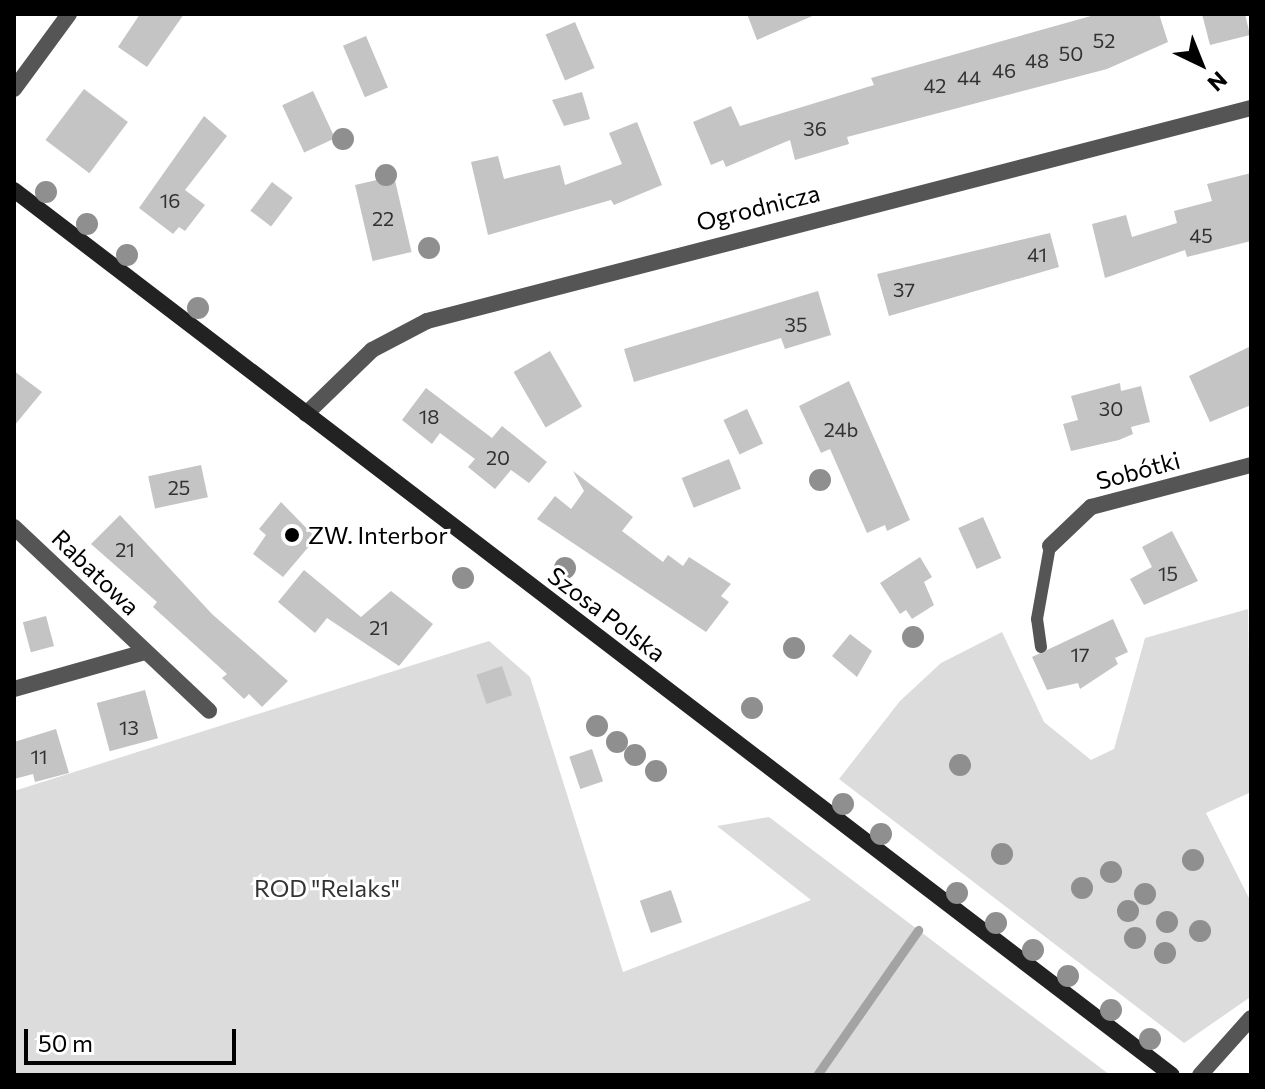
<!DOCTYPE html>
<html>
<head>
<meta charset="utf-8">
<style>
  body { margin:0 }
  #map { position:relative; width:1265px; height:1089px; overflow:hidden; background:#fff; font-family:Commissioner,sans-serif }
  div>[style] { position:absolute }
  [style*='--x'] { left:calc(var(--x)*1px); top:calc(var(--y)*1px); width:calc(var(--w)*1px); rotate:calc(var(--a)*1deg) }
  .green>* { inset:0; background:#dcdcdc }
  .stream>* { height:9px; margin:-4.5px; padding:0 4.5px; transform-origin:4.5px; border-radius:4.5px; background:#a3a3a3 }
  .building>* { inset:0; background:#c4c4c4; transform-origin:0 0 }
  .lane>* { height:12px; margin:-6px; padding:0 6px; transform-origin:6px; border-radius:6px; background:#555 }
  .street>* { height:16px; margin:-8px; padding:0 8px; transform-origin:8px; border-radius:8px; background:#555 }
  .secondary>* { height:16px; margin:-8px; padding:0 8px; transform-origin:8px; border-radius:8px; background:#222 }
  .trees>* { width:22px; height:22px; margin:-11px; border-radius:50%; background:#8f8f8f }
  .dots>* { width:22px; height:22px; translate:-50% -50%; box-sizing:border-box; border:4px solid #fff; border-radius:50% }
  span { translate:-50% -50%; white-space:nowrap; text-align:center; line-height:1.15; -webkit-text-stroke:6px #fff; paint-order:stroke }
  .number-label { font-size:20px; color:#313131 }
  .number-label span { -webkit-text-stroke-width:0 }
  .street-label { font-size:24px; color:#000 }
  .poi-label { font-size:24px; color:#000 }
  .left { translate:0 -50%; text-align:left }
  .park-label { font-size:24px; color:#333 }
  .frame { position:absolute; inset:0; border:16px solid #000; pointer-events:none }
  .north { position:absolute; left:1161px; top:24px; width:80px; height:80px; -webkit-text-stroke:6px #fff; paint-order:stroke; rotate:137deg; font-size:22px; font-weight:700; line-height:32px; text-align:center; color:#000 }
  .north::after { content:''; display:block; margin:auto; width:28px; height:36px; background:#000; clip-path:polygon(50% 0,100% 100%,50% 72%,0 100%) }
  .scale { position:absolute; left:24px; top:1029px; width:212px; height:36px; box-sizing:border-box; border:4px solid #000; border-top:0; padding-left:10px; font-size:24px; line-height:28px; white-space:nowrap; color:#000; -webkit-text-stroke:6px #fff; paint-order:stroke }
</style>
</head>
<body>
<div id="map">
  <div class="green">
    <i style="clip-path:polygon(1248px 609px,1251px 792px,1206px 813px,1251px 902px,1249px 998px,1184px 1043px,839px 779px,900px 701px,941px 663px,1002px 632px,1044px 722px,1091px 760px,1114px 749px,1145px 638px)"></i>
    <i style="clip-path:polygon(489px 641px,530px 677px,623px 972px,811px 900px,717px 826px,769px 817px,1110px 1075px,14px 1075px,14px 791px)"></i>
  </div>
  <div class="stream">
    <i style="--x:817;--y:1075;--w:177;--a:-55.1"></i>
  </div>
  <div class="building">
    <i style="clip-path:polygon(140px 14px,184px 14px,147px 67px,118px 47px)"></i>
    <i style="clip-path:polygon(747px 14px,817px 14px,757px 40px)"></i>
    <i style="clip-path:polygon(1098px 14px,1159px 14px,1168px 42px,1107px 69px,847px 137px,849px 144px,795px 160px,790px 140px,726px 167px,723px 160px,711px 165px,693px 122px,731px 106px,740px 126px,874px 85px,871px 78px)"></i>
    <i style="clip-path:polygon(1202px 14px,1245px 14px,1250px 35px,1210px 45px)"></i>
    <i style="left:575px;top:22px;width:50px;height:32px;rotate:67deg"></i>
    <i style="left:366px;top:36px;width:56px;height:25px;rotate:67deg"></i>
    <i style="left:84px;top:89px;width:55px;height:64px;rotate:37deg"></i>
    <i style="left:313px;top:91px;width:52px;height:34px;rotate:65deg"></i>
    <i style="clip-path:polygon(582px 92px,590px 119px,564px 126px,552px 100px)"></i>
    <i style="clip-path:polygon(204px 116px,227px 136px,185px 190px,205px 205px,185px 231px,179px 227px,173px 234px,139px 208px)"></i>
    <i style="clip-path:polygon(637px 122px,662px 185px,614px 205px,611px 200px,488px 235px,471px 162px,498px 156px,504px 179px,560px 165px,565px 185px,622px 164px,609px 133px)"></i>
    <i style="clip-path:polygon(1251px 173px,1251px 241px,1187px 257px,1185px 250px,1105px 278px,1092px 224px,1126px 215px,1132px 237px,1177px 223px,1174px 211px,1212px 201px,1207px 184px)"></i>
    <i style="left:394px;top:176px;width:78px;height:40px;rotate:77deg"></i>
    <i style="left:272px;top:182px;width:26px;height:36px;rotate:37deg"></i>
    <i style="clip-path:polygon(1050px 233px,1059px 267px,889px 316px,877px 274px)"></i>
    <i style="clip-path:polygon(818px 291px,831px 335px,785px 349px,781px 338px,634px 382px,624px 349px)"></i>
    <i style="clip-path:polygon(1251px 346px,1251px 405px,1210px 422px,1189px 376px)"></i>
    <i style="left:550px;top:351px;width:64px;height:42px;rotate:60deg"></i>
    <i style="clip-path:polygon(14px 371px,42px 392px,14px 426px)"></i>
    <i style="clip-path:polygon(849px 381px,910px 520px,887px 531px,885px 525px,867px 533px,830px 449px,821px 453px,799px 406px)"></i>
    <i style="clip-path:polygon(1120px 383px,1121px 391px,1141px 386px,1150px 422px,1131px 427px,1133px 434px,1119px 440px,1071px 451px,1063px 424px,1078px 420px,1071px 396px)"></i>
    <i style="clip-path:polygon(426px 388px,492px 438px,502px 426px,547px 462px,529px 483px,511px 470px,495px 489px,468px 467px,475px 459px,440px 433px,432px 444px,402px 420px)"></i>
    <i style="left:747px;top:409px;width:38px;height:26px;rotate:65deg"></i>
    <i style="left:729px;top:459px;width:32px;height:51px;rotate:68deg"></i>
    <i style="left:201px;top:465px;width:33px;height:54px;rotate:78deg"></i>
    <i style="clip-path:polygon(573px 471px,633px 517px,622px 531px,663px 562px,668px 555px,683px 566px,689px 557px,731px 584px,721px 596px,729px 602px,706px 632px,537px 519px,555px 496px,571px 509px,584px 491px)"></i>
    <i style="clip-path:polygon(281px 502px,316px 538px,283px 577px,253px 554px,266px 535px,259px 529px)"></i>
    <i style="clip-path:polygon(120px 515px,212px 614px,288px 681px,262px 707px,249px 694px,244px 699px,222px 678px,227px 674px,153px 607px,157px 602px,91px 544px)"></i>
    <i style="left:983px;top:517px;width:45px;height:27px;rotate:66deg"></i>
    <i style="clip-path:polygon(1172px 531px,1198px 581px,1144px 605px,1130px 579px,1152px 567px,1142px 547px)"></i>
    <i style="clip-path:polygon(920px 557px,932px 577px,924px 582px,934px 605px,912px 619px,906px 610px,900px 614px,880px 583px)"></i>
    <i style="clip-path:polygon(304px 570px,361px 617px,391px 591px,433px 624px,399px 666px,327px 618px,315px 633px,278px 602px)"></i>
    <i style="left:46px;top:616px;width:31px;height:24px;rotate:75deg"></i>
    <i style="clip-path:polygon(1113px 619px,1128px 652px,1115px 658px,1118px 664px,1080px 689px,1078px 683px,1047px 690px,1032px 657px)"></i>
    <i style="clip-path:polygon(850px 634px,872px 651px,857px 677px,832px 656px)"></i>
    <i style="left:502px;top:666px;width:31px;height:27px;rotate:71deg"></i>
    <i style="left:145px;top:690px;width:50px;height:50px;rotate:75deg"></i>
    <i style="clip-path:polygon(56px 729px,69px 773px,35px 782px,33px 774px,14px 779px,14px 742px)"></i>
    <i style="left:592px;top:749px;width:34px;height:24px;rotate:71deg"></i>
    <i style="left:671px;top:890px;width:34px;height:33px;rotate:71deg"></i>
  </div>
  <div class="lane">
    <i style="--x:1041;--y:647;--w:28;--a:-98"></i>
    <i style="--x:1037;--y:619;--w:74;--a:-79.9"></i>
  </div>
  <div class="street">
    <i style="--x:14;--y:89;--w:93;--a:-53.7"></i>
    <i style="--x:306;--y:414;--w:92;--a:-44.1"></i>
    <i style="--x:372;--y:350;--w:62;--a:-27.8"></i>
    <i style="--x:427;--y:321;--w:851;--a:-14.49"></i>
    <i style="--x:14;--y:527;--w:268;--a:43.3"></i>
    <i style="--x:1050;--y:546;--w:57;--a:-43.6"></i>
    <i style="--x:1091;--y:507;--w:165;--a:-14.7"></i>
    <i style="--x:14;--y:689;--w:136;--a:-15.8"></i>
    <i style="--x:1200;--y:1075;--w:76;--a:-48.2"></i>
  </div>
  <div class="secondary">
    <i style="--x:14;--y:190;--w:1457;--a:37.39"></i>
  </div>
  <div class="trees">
    <i style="left:343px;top:139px"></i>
    <i style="left:386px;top:175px"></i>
    <i style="left:46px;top:192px"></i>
    <i style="left:87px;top:224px"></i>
    <i style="left:429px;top:248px"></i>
    <i style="left:127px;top:255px"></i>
    <i style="left:198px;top:308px"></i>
    <i style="left:820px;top:480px"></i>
    <i style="left:565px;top:568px"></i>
    <i style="left:463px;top:578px"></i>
    <i style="left:913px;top:637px"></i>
    <i style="left:794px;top:648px"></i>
    <i style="left:752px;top:708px"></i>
    <i style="left:597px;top:726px"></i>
    <i style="left:617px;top:742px"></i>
    <i style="left:635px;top:755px"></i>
    <i style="left:960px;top:765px"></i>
    <i style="left:656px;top:771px"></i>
    <i style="left:843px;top:804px"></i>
    <i style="left:881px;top:834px"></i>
    <i style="left:1002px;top:854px"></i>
    <i style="left:1193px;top:860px"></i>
    <i style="left:1111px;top:872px"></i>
    <i style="left:1082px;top:888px"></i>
    <i style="left:957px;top:893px"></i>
    <i style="left:1145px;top:894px"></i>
    <i style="left:1128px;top:911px"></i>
    <i style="left:1167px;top:922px"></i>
    <i style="left:996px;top:923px"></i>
    <i style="left:1200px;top:931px"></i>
    <i style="left:1135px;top:938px"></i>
    <i style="left:1033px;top:950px"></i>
    <i style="left:1165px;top:953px"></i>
    <i style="left:1068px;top:976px"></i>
    <i style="left:1111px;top:1010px"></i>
    <i style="left:1150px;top:1039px"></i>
  </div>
  <div class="dots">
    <i style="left:292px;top:535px;background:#000"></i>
  </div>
  <div class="number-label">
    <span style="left:1104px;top:40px">52</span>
    <span style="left:1071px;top:53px">50</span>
    <span style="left:1037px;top:60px">48</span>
    <span style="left:1004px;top:70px">46</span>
    <span style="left:969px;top:77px">44</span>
    <span style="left:935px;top:85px">42</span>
    <span style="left:815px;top:128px">36</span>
    <span style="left:170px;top:200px">16</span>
    <span style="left:383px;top:218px">22</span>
    <span style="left:1201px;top:235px">45</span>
    <span style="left:1037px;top:254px">41</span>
    <span style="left:904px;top:289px">37</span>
    <span style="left:796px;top:324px">35</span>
    <span style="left:1111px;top:408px">30</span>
    <span style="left:429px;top:416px">18</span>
    <span style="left:841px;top:429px">24b</span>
    <span style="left:498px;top:457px">20</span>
    <span style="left:179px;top:487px">25</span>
    <span style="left:125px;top:549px">21</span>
    <span style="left:1168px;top:573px">15</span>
    <span style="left:379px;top:627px">21</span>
    <span style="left:1080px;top:654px">17</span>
    <span style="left:129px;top:727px">13</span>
    <span style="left:39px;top:756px">11</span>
  </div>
  <div class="street-label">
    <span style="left:758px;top:207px;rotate:-14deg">Ogrodnicza</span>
    <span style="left:1138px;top:470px;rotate:-15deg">Sobótki</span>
    <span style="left:96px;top:572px;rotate:44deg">Rabatowa</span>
    <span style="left:607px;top:614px;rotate:37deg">Szosa Polska</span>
  </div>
  <div class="poi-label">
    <span class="left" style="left:308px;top:535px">ZW. Interbor</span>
  </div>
  <div class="park-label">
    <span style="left:327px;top:888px">ROD "Relaks"</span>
  </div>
  <div class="frame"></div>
  <div class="north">N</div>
  <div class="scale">50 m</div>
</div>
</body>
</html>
